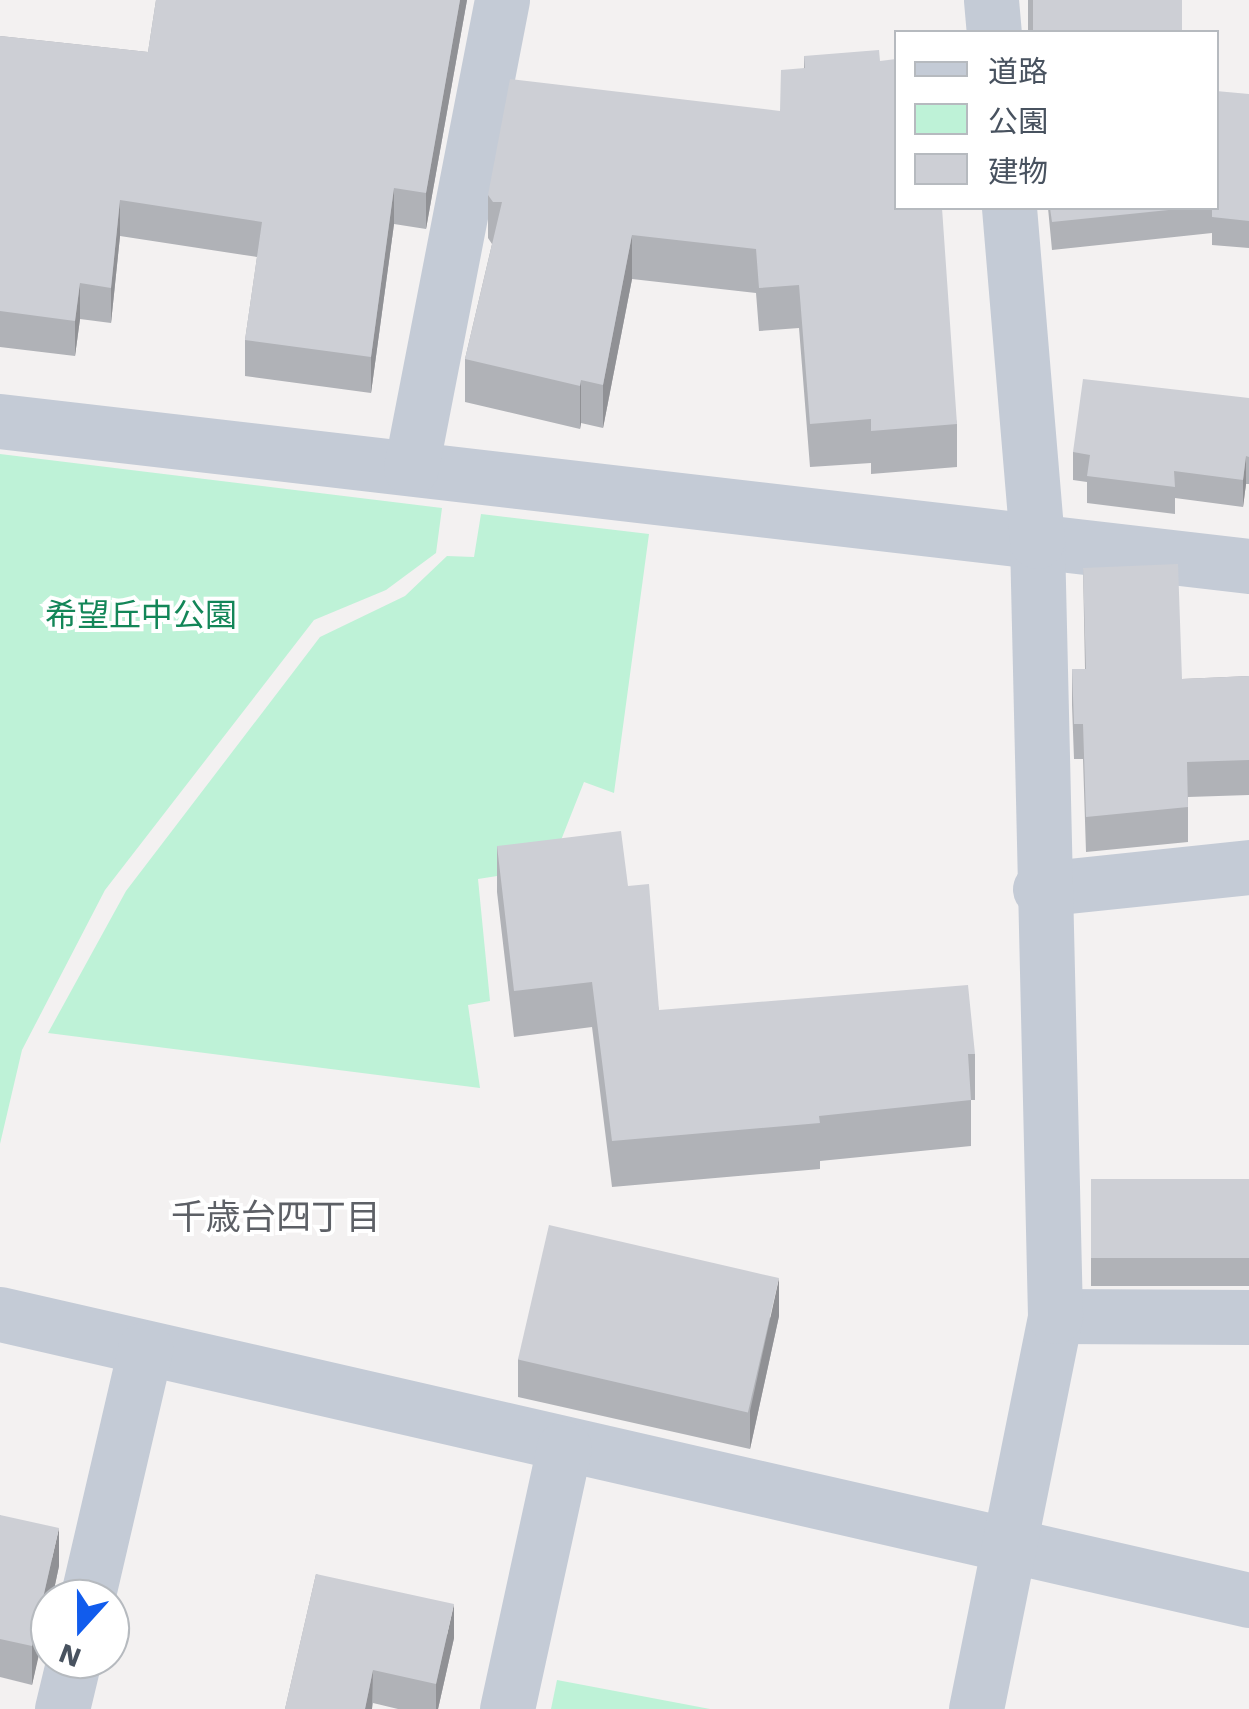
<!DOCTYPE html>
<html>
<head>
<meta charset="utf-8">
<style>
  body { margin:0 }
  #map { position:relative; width:1249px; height:1709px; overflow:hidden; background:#f3f1f1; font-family:"Work Sans","Noto Sans JP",sans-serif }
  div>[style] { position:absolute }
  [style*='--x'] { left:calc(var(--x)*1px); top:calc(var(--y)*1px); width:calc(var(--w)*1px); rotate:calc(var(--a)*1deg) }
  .green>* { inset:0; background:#bef2d7 }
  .minor>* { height:55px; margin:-27.5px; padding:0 27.5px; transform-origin:27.5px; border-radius:27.5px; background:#c4cbd6 }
  .wall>* { inset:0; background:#b0b2b7; transform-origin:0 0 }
  .shaded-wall>* { inset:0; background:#909195 }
  .building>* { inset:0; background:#cdcfd5; transform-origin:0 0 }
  span { translate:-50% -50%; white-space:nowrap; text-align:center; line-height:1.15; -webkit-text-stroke:8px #fff; paint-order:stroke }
  .park-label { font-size:32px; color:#138658 }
  .neighbourhood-label { font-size:35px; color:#5d6066 }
  .legend { position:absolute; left:894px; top:30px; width:325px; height:180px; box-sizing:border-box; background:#fff; border:2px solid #b6babf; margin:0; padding:12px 18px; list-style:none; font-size:30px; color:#48525f }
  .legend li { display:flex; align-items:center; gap:20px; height:50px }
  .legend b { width:50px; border:2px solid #b6babf }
  .north { position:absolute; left:30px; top:1579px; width:100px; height:100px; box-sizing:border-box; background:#fff; border:2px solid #b6babf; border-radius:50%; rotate:201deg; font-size:28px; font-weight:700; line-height:40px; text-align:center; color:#48525f }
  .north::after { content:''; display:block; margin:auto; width:35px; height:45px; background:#115ced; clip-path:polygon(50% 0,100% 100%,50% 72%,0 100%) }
</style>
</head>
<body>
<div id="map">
  <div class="green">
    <i style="clip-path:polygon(0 454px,442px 508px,436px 553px,386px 590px,314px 620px,105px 890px,22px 1050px,0 1144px)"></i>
    <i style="clip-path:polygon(481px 514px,649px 534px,614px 793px,584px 782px,550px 868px,478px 879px,490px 1001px,468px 1005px,480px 1088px,48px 1033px,126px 891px,320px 637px,405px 596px,447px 556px,474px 557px)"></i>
    <i style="clip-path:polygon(557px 1680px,710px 1709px,551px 1709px)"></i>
  </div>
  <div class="minor">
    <i style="--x:991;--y:0;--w:32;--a:85"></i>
    <i style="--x:0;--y:421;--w:1257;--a:6.62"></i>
    <i style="--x:411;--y:468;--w:477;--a:-79"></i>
    <i style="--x:1040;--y:889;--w:210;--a:-6"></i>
    <i style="--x:0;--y:1314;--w:1281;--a:12.9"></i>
    <i style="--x:1055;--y:1316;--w:194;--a:0.3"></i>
    <i style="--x:87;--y:1599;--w:257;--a:-76.9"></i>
    <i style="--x:62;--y:1709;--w:51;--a:-76.5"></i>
    <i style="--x:507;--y:1709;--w:267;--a:-77.7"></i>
    <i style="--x:976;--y:1709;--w:401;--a:-78.6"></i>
    <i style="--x:1055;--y:1316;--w:775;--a:-91.33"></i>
    <i style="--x:1037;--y:541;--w:334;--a:-94.8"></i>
  </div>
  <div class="wall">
    <i style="clip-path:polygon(156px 0,467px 0,426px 229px,394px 224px,371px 393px,245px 376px,245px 340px,257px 257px,120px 236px,111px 323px,80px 319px,75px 356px,0 347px,0 36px,148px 52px)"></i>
    <i style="left:1028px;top:0;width:154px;height:33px"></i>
    <i style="clip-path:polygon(804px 56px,880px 61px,957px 424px,957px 467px,871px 474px,871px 463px,810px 467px,799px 328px,759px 331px,756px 293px,632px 279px,603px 428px,581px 423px,580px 429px,465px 402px,465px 359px,492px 244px,488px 238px,488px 195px,780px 111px,804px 68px)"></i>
    <i style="clip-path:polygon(1249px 94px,1249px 248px,1212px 245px,1212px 233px,1052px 250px,1048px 208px,1216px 208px)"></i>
    <i style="clip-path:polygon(1249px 398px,1249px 484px,1246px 484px,1243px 507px,1175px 498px,1175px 514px,1087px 503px,1087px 482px,1073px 480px,1073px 452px)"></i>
    <i style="clip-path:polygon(1083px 568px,1182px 679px,1249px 676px,1249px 795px,1188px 797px,1188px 842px,1086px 852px,1083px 759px,1074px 759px,1072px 705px,1072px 669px,1085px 669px)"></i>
    <i style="clip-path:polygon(497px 846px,628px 886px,659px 1010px,975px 1054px,975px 1100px,971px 1100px,971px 1146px,820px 1161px,820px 1169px,612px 1187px,592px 1027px,514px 1037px,497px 892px)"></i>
    <i style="left:1249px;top:1179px;width:107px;height:158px;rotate:90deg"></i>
    <i style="clip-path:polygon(779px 1316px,750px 1449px,518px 1397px,518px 1359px)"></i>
    <i style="clip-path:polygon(0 1515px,59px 1566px,52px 1599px,50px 1599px,32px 1685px,0 1677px)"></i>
    <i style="clip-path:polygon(316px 1574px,454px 1638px,438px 1709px,398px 1709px,373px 1703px,372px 1709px,285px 1709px)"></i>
  </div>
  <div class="shaded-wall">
    <i style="clip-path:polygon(460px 0,467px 0,426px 229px,426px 193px)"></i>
    <i style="clip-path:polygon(394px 188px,394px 224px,371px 393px,371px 357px)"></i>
    <i style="clip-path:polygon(120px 200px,120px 236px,111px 323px,111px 288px)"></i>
    <i style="clip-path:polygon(632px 235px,632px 279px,603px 428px,603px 385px)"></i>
    <i style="clip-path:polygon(80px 283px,80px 319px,75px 356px,75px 321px)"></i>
    <i style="clip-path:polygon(581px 380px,581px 423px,580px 429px,580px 386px)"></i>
    <i style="clip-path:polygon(1246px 456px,1246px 484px,1243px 507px,1243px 480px)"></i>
    <i style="clip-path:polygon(779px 1278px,779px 1316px,750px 1449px,750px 1411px)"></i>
    <i style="clip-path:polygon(59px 1528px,59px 1566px,52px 1599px,50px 1599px,50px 1607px,32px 1685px,32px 1646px)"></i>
    <i style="clip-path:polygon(454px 1604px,454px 1638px,438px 1709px,436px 1709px,436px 1684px)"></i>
    <i style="clip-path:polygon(373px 1670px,372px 1709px,365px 1709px)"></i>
  </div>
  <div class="building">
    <i style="clip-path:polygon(156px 0,460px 0,426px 193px,394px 188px,371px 357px,245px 340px,262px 222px,120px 200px,111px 288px,80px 283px,75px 321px,0 311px,0 36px,148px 52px)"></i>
    <i style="left:1033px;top:0;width:149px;height:32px"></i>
    <i style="clip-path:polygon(879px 50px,880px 61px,896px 59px,896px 208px,942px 208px,957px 424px,871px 431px,871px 419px,810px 424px,799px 285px,759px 288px,756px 249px,632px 235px,603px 385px,581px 380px,580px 386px,465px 359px,502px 202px,493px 202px,488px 195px,510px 79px,780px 111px,781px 70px,805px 68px,804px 56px)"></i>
    <i style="clip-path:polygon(1216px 91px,1249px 94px,1249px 221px,1212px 217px,1212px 208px,1216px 208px)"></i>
    <i style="clip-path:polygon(1050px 208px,1188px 208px,1052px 222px)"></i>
    <i style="clip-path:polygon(1083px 379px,1249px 398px,1249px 457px,1246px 456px,1243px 480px,1174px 471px,1175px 487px,1087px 476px,1090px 455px,1073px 452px)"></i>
    <i style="clip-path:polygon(1178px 564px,1182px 679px,1249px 676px,1249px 760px,1187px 762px,1188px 807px,1086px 817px,1083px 724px,1074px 724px,1072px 669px,1086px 669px,1083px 568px)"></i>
    <i style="clip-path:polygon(621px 831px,628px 886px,649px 884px,659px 1010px,968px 985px,975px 1054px,968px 1054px,971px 1100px,819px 1116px,820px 1123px,612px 1141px,592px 982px,514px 991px,497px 846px)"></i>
    <i style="left:1249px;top:1179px;width:79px;height:158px;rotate:90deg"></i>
    <i style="left:549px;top:1225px;width:236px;height:138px;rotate:13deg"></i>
    <i style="clip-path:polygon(0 1515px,59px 1528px,32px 1646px,0 1639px)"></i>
    <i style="clip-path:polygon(316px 1574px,454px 1604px,436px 1684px,373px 1670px,365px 1709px,285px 1709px)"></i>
  </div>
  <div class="park-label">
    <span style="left:141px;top:615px">希望丘中公園</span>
  </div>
  <div class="neighbourhood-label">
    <span style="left:276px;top:1217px">千歳台四丁目</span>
  </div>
  <ul class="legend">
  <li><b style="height:12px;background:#c4cbd6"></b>道路</li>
  <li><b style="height:28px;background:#bef2d7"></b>公園</li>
  <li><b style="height:28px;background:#cdcfd5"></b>建物</li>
  </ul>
  <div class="north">N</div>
</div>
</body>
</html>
